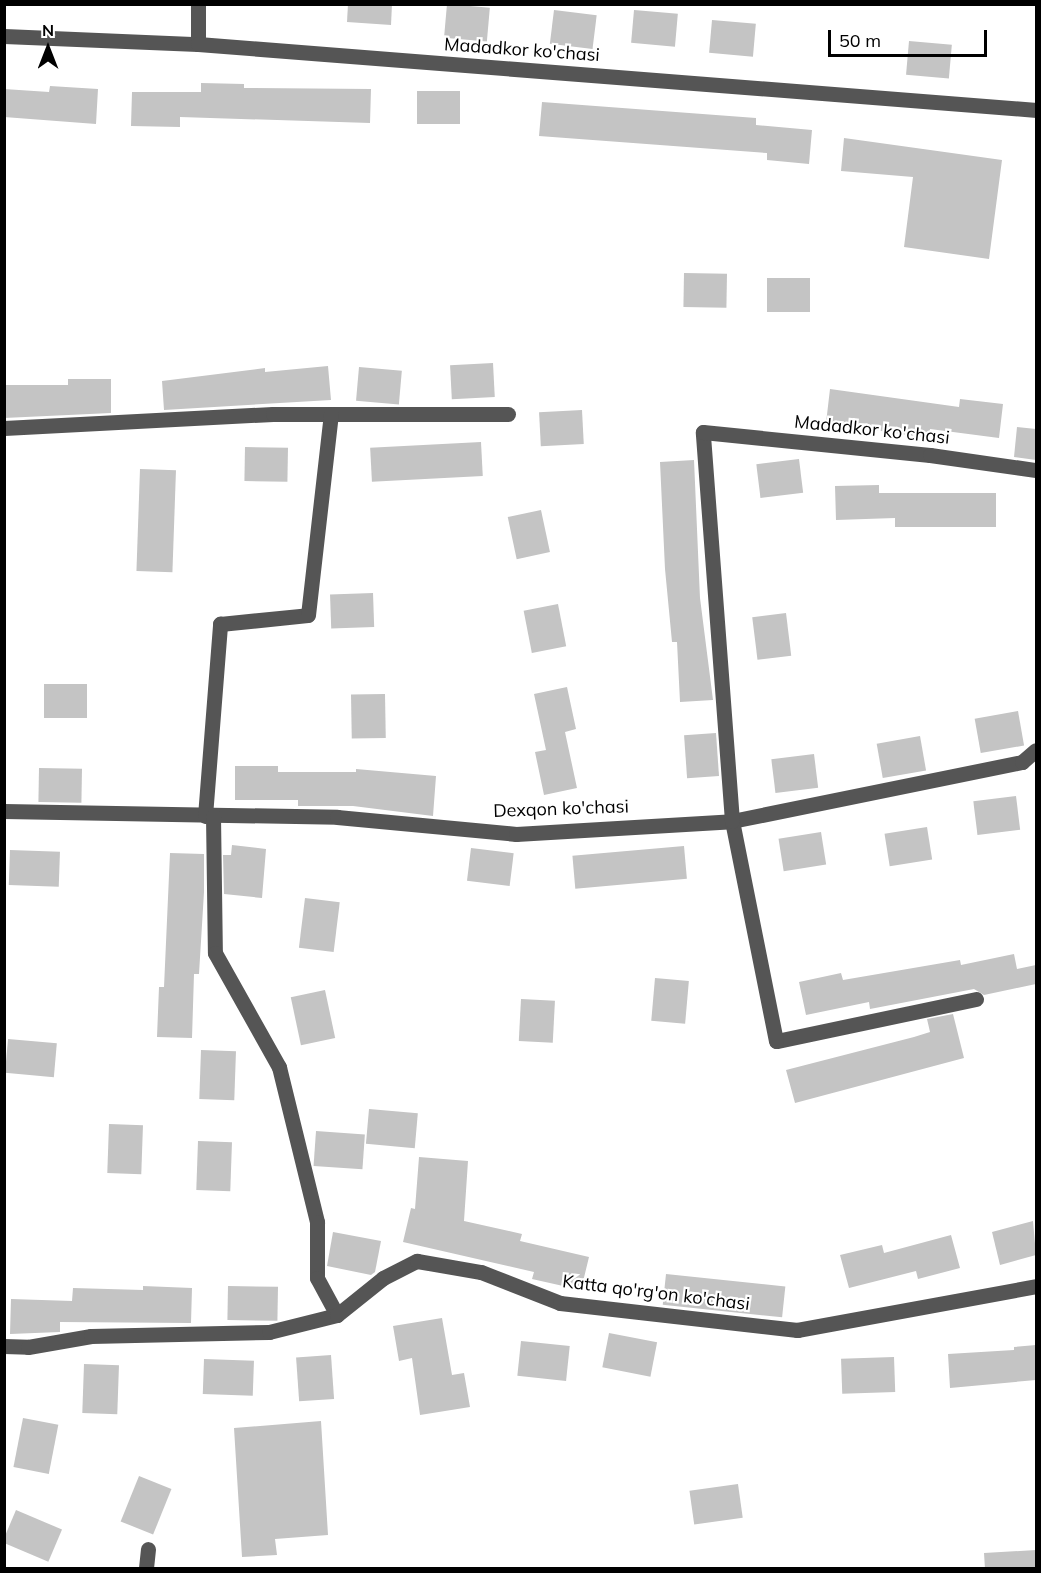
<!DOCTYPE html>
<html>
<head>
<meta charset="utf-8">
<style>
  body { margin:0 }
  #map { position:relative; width:1041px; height:1573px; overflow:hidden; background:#fff; font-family:Mulish,sans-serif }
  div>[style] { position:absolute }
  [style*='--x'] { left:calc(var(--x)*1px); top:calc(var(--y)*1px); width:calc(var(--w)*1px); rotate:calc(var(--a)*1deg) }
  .building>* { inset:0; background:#c4c4c4; transform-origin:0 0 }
  .minor>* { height:15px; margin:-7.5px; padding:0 7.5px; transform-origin:7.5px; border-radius:7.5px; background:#555 }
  span { translate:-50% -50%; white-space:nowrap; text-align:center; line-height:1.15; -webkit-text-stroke:4.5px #fff; paint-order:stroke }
  .street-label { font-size:18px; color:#000 }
  .frame { position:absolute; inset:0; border:6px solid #000; pointer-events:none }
  .north { position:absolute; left:18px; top:18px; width:60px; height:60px; -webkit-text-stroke:4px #fff; paint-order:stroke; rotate:0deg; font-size:16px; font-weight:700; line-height:24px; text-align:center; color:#000 }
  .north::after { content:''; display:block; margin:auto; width:21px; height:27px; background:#000; clip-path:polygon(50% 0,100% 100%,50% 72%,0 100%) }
  .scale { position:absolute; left:828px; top:30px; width:159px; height:27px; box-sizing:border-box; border:3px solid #000; border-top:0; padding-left:8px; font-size:18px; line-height:21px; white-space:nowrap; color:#000; -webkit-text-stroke:4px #fff; paint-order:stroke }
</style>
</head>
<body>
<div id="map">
  <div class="building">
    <i style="clip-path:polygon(348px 4px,392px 4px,391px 25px,347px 22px)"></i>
    <i style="left:447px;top:4px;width:43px;height:34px;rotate:5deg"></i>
    <i style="left:554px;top:10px;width:43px;height:34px;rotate:7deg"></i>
    <i style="left:634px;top:10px;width:44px;height:33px;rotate:5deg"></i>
    <i style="left:712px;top:20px;width:44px;height:33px;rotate:5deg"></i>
    <i style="left:909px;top:41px;width:43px;height:34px;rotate:5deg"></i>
    <i style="clip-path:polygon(201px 83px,244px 84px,244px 88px,371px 89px,370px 123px,180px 117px,180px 127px,131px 126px,132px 92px,201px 92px)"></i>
    <i style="clip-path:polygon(50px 86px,98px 89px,96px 124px,4px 117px,4px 89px,49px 92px)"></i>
    <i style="left:417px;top:91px;width:43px;height:33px"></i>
    <i style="clip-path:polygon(542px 102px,756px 118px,756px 125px,812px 130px,809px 164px,767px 160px,767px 153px,539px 136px)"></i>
    <i style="clip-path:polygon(844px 138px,1002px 160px,989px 259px,904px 247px,913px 177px,841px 171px)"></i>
    <i style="left:684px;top:273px;width:43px;height:34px;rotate:1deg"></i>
    <i style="left:767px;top:278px;width:43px;height:34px"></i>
    <i style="left:493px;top:363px;width:34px;height:43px;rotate:87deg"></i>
    <i style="clip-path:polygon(328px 366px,331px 400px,164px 410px,162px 381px,265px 368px,265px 372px)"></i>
    <i style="left:359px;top:367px;width:43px;height:34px;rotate:5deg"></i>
    <i style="clip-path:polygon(68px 379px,111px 379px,111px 413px,4px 418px,4px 385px,68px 385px)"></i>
    <i style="clip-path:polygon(830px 389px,959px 407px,960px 399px,1003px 404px,999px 438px,930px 429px,929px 438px,826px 423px)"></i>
    <i style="left:582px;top:410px;width:34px;height:43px;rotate:87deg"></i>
    <i style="clip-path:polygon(1017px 427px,1036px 429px,1036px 460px,1014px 457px)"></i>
    <i style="left:481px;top:442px;width:34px;height:111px;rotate:87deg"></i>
    <i style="left:245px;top:447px;width:43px;height:34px;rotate:1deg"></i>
    <i style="left:799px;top:459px;width:34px;height:43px;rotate:83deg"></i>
    <i style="clip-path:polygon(694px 460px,700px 598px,713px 700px,680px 702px,677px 642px,672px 642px,665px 569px,660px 462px)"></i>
    <i style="left:140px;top:469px;width:36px;height:102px;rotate:2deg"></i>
    <i style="clip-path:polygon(879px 485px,879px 493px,996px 493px,996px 527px,895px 527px,895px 518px,836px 520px,835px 486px)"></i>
    <i style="left:541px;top:510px;width:43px;height:34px;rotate:78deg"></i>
    <i style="left:373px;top:593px;width:34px;height:43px;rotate:88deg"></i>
    <i style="left:558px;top:604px;width:43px;height:35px;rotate:79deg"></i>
    <i style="left:786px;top:613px;width:43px;height:34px;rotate:83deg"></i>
    <i style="left:44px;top:684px;width:43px;height:34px"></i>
    <i style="clip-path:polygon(567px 687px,576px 729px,565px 732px,577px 788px,544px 795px,535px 752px,546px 750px,534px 694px)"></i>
    <i style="left:385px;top:694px;width:44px;height:34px;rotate:89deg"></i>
    <i style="left:1018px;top:711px;width:35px;height:44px;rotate:80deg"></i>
    <i style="left:716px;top:733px;width:43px;height:32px;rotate:86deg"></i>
    <i style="left:920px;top:736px;width:35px;height:44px;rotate:80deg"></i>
    <i style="left:814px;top:754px;width:34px;height:43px;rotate:83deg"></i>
    <i style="clip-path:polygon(235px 766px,278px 766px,278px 772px,356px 772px,356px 769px,436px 776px,433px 816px,353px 806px,298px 806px,298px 800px,235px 800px)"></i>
    <i style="left:39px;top:768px;width:43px;height:34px;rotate:1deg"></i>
    <i style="left:1016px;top:796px;width:34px;height:43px;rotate:83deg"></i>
    <i style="left:927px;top:827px;width:33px;height:43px;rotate:81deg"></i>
    <i style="left:821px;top:832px;width:33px;height:43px;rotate:81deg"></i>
    <i style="clip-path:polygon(232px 845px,266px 849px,262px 898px,224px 894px,223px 855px,231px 855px)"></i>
    <i style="left:684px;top:846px;width:33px;height:112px;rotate:85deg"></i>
    <i style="left:471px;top:848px;width:43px;height:33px;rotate:7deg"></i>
    <i style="left:10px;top:850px;width:50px;height:35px;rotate:2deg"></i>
    <i style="clip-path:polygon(170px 853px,204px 854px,204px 892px,199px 974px,194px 974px,192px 1038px,157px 1037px,159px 987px,164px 987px)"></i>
    <i style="left:305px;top:898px;width:35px;height:50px;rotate:7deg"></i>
    <i style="clip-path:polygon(1014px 954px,1017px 969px,1036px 965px,1036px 984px,984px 995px,974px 989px,870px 1009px,869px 1002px,806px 1015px,799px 982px,841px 973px,843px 980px,960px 960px,961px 965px)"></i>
    <i style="left:655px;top:978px;width:34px;height:43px;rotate:5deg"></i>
    <i style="left:325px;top:990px;width:49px;height:35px;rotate:78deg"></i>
    <i style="left:521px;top:999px;width:34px;height:42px;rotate:3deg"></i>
    <i style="clip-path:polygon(953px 1014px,964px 1058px,795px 1103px,786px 1070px,914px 1037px,930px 1032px,927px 1019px)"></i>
    <i style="left:8px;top:1039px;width:49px;height:34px;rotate:5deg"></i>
    <i style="left:201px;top:1050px;width:35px;height:49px;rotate:2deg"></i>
    <i style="left:369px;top:1109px;width:49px;height:35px;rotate:5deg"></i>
    <i style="left:109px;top:1124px;width:34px;height:49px;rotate:2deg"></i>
    <i style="left:316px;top:1131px;width:49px;height:35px;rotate:4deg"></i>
    <i style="left:198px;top:1141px;width:34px;height:49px;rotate:2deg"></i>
    <i style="clip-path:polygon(419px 1157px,468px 1161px,464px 1221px,522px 1234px,520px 1241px,589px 1257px,581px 1290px,532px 1279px,534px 1272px,403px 1242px,411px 1208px,415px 1209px)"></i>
    <i style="clip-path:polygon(1033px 1221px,1036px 1255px,1000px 1265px,992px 1232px)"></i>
    <i style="clip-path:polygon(333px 1232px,381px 1241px,375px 1272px,371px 1275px,327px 1266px)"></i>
    <i style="clip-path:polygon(951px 1235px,960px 1268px,918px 1279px,916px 1271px,849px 1288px,840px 1255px,882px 1245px,884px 1253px)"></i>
    <i style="left:666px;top:1274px;width:120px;height:31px;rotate:6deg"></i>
    <i style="clip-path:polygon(143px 1286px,192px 1288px,191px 1323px,60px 1322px,60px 1332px,10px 1334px,11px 1299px,72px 1301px,73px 1288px,143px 1290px)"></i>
    <i style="left:228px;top:1286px;width:50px;height:34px;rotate:1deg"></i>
    <i style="clip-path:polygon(442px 1318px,452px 1375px,464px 1373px,470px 1407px,420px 1415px,412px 1358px,399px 1361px,393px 1326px)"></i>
    <i style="left:609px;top:1333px;width:49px;height:35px;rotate:11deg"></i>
    <i style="left:521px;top:1341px;width:49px;height:35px;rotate:6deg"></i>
    <i style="clip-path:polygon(1036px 1345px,1036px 1380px,950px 1388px,948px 1354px,1014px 1350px,1014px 1347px)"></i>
    <i style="left:331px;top:1355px;width:44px;height:35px;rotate:86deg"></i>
    <i style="left:894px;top:1357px;width:35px;height:53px;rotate:88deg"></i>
    <i style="left:204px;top:1359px;width:50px;height:35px;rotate:2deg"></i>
    <i style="left:84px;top:1364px;width:35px;height:49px;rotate:2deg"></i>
    <i style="left:23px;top:1418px;width:36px;height:50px;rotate:11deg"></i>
    <i style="clip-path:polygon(321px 1421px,328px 1535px,275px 1539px,277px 1555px,242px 1557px,234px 1428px)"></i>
    <i style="left:139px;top:1476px;width:35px;height:49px;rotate:22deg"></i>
    <i style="left:738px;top:1484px;width:34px;height:49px;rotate:82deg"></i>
    <i style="left:16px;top:1510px;width:50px;height:35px;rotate:23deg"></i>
    <i style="clip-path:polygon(1036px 1550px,1036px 1569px,985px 1569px,984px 1553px)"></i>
  </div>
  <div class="minor">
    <i style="--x:198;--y:4;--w:40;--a:90"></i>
    <i style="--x:4;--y:36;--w:194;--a:2.4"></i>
    <i style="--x:198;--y:44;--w:841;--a:4.5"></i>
    <i style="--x:4;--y:428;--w:269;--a:-3"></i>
    <i style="--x:273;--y:414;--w:235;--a:0"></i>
    <i style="--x:4;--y:811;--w:333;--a:1"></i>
    <i style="--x:337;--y:817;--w:180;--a:5.4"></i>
    <i style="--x:516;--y:834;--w:216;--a:-3.4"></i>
    <i style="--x:732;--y:821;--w:296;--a:-11.5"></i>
    <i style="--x:1022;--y:762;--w:18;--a:-41"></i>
    <i style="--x:205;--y:816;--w:193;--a:-85.5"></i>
    <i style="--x:220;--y:624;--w:88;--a:-5.8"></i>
    <i style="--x:308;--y:615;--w:202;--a:-83.5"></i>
    <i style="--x:213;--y:816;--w:137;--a:89.2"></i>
    <i style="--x:215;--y:953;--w:131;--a:60.7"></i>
    <i style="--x:279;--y:1067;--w:160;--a:76.2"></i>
    <i style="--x:317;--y:1222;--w:56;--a:90"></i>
    <i style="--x:317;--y:1278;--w:42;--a:61.6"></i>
    <i style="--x:976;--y:999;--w:204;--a:168.1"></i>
    <i style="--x:776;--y:1041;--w:224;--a:-101.3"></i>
    <i style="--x:732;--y:821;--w:390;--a:-94.3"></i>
    <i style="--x:703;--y:432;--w:228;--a:5.8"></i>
    <i style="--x:930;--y:455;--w:107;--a:8.1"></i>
    <i style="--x:4;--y:1346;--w:24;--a:2"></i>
    <i style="--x:28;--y:1347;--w:64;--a:-9.9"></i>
    <i style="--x:91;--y:1336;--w:178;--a:-1.3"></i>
    <i style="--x:269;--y:1332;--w:70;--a:-14"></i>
    <i style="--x:337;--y:1315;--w:59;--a:-38.8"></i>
    <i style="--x:383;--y:1278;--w:38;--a:-27"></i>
    <i style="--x:417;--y:1261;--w:65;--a:9.8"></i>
    <i style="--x:481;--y:1272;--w:85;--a:21.4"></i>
    <i style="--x:560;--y:1303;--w:239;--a:6.5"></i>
    <i style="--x:797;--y:1330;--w:243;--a:-10.4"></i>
    <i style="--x:146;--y:1568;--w:19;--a:-84"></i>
  </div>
  <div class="street-label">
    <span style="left:522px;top:50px;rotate:4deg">Madadkor ko'chasi</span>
    <span style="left:872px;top:430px;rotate:6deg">Madadkor ko'chasi</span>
    <span style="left:561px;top:809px;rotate:-2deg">Dexqon ko'chasi</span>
    <span style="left:656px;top:1293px;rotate:7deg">Katta qo'rg'on ko'chasi</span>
  </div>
  <div class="frame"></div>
  <div class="north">N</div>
  <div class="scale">50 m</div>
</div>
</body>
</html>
